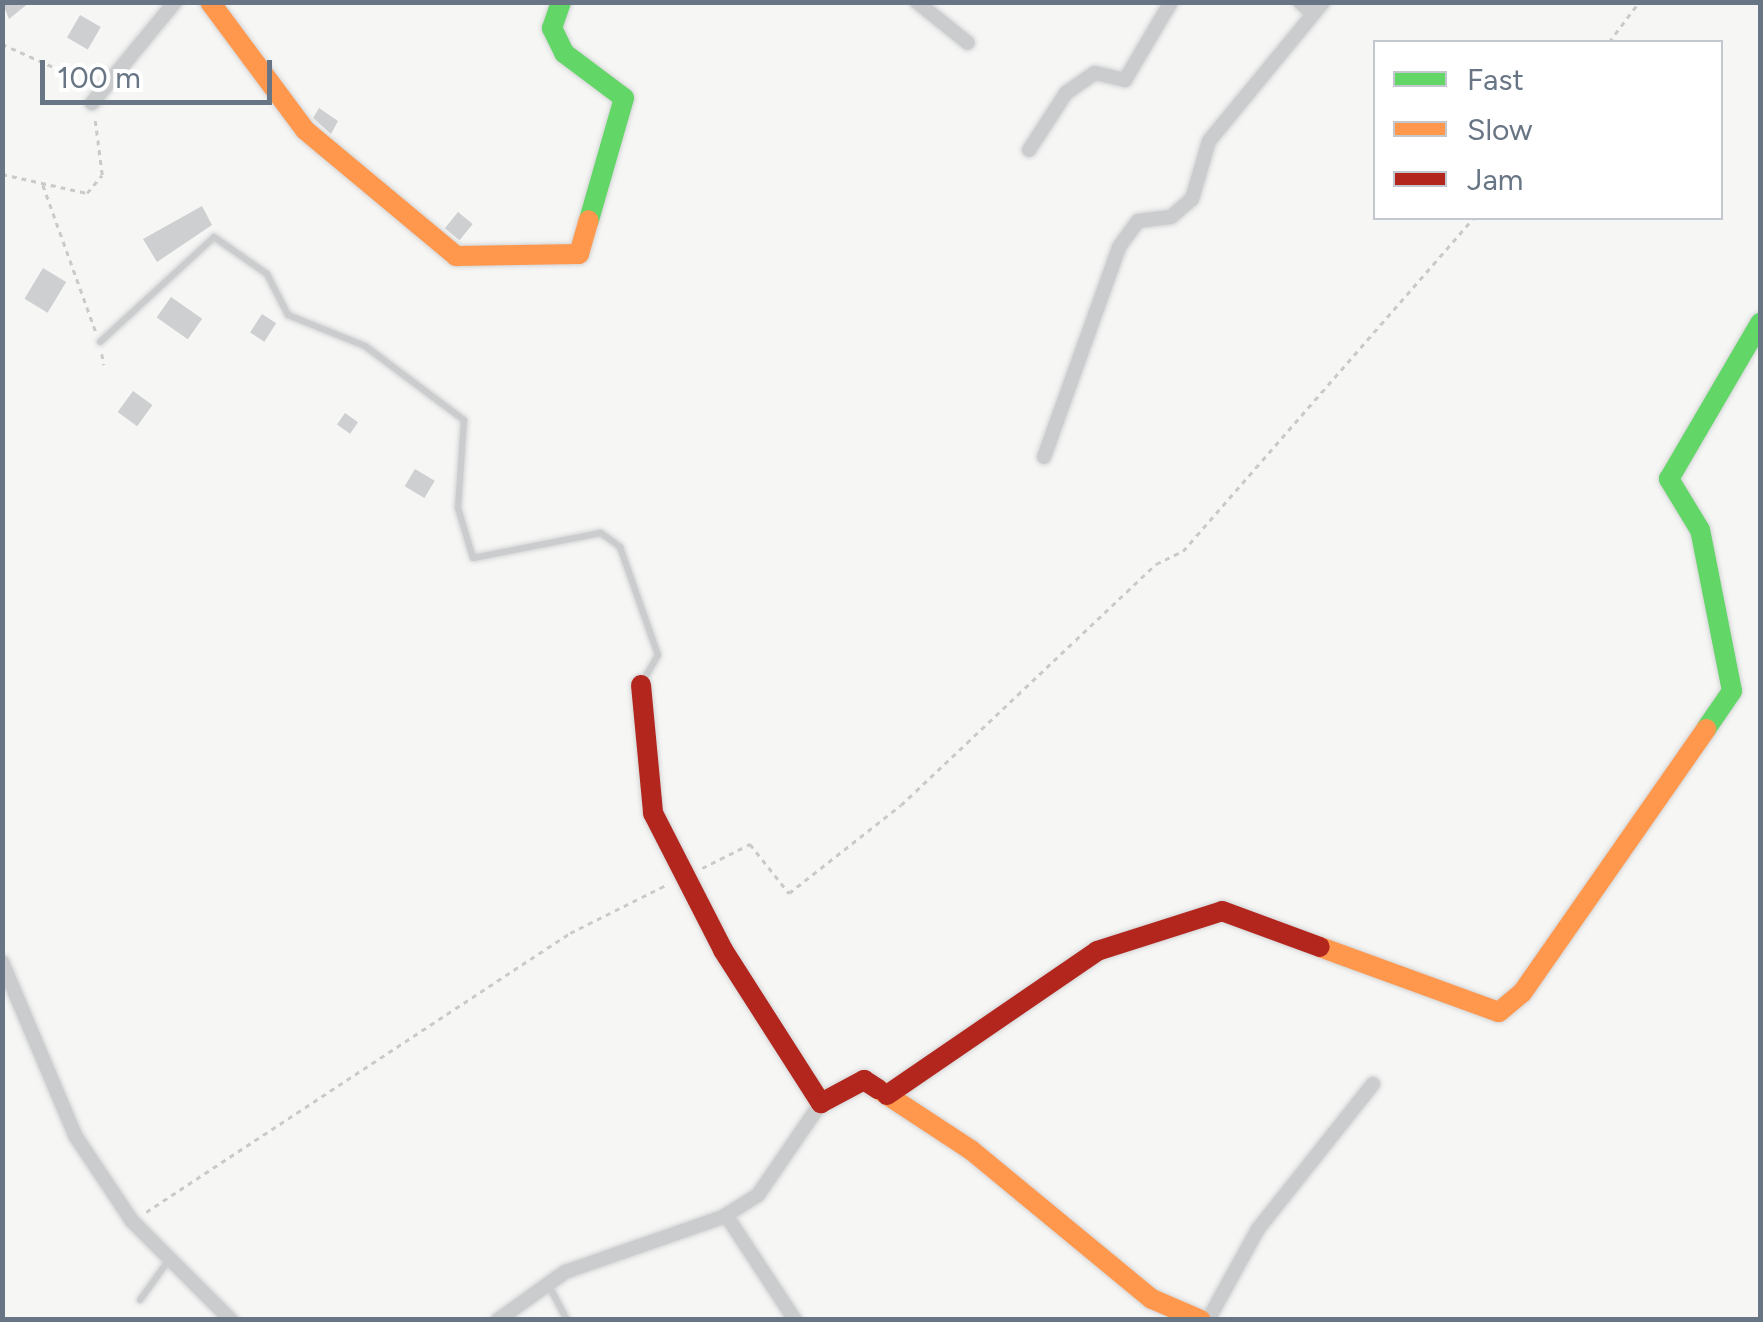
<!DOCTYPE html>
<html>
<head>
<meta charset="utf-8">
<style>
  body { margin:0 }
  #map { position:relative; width:1763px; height:1322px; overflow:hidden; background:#f6f6f5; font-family:Figtree,sans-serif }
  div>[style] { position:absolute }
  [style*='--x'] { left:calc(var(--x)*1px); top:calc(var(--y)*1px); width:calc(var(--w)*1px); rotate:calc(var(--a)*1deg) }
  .building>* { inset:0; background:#cdcfd0; transform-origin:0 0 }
  .path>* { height:2.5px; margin-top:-1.25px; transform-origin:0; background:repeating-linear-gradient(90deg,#c9caca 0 5px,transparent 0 10px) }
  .roads { filter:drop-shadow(0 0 2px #d3d4d5) drop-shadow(0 0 2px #d3d4d5) }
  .lane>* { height:6px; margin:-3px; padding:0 3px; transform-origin:3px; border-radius:3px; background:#cbcccd }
  .street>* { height:14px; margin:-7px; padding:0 7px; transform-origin:7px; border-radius:7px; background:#cbcccd }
  .fast>* { height:20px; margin:-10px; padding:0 10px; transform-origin:10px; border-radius:10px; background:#63d668 }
  .slow>* { height:20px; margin:-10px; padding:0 10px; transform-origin:10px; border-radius:10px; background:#ff974d }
  .jam>* { height:20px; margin:-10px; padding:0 10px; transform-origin:10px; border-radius:10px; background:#b3261e }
  span { translate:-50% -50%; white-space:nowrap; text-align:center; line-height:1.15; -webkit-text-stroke:10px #fff; paint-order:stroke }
  .frame { position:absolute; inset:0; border:5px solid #687584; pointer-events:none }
  .legend { position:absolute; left:1373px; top:40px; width:350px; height:180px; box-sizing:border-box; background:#fff; border:2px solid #c3c8ce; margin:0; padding:12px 18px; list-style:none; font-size:30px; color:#687584 }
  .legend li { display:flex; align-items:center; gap:20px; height:50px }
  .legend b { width:50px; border:2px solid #c3c8ce }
  .scale { position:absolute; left:40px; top:60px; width:232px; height:45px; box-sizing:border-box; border:5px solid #687584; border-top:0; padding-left:12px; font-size:30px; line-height:35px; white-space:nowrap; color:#687584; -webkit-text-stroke:8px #fff; paint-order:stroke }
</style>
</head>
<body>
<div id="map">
  <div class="building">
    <i style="clip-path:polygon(2px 2px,30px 2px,9px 19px)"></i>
    <i style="left:80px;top:15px;width:24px;height:26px;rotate:30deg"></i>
    <i style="clip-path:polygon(319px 108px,338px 121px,331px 134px,313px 118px)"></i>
    <i style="clip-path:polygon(202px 206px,212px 225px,157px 262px,143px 239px)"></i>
    <i style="left:458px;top:212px;width:19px;height:21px;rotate:39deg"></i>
    <i style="left:43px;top:268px;width:27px;height:36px;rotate:31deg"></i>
    <i style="left:171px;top:297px;width:38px;height:25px;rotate:35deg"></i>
    <i style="left:262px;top:314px;width:17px;height:22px;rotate:33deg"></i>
    <i style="left:133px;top:391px;width:24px;height:26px;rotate:36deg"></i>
    <i style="left:345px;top:413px;width:16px;height:14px;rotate:35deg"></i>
    <i style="left:415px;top:469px;width:23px;height:20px;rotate:31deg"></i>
  </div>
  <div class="path">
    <i style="--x:1609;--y:42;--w:50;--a:-53.1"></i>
    <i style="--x:2;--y:44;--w:64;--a:24.1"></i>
    <i style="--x:60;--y:70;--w:30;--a:46"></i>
    <i style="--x:2;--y:174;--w:87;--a:12.6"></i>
    <i style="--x:87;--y:193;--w:23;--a:-50"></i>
    <i style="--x:102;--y:175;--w:55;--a:-97.3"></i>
    <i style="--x:43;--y:185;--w:156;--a:70.2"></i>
    <i style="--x:102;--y:354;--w:11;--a:80"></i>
    <i style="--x:702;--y:868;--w:54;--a:-26.6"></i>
    <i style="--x:750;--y:844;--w:63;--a:51.5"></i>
    <i style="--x:789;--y:893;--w:142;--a:-38.2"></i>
    <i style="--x:901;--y:805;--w:351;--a:-43.4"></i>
    <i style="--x:1156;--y:564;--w:30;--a:-26"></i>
    <i style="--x:1183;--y:551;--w:442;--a:-48.9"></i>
    <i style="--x:146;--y:1212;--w:508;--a:-33.35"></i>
    <i style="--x:570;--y:933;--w:110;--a:-26.6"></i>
  </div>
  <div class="roads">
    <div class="lane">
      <i style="--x:100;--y:342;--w:155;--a:-42.6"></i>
      <i style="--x:214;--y:237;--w:65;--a:34.9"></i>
      <i style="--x:267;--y:274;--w:46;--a:62.9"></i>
      <i style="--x:288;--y:315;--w:83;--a:21.9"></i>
      <i style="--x:365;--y:346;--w:124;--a:36.8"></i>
      <i style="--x:464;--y:420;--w:88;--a:93.9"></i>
      <i style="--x:458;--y:508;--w:52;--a:73.3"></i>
      <i style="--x:473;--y:558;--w:130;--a:-11.1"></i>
      <i style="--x:601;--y:533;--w:24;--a:36"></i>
      <i style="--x:620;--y:547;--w:114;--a:70.6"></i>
      <i style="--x:658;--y:655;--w:32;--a:120"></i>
      <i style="--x:548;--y:1284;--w:41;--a:62.2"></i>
      <i style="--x:140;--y:1300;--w:48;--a:-54.3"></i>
    </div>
    <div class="street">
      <i style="--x:917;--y:2;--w:65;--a:38.8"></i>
      <i style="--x:1300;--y:2;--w:16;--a:43"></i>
      <i style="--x:92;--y:103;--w:131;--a:-50.6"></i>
      <i style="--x:1029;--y:150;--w:68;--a:-57"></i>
      <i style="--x:1066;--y:93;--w:35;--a:-35"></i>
      <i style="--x:1095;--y:73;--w:31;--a:13"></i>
      <i style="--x:1125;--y:80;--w:91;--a:-59.5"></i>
      <i style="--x:1044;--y:457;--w:223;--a:-70.3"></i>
      <i style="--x:1119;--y:247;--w:32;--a:-54"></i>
      <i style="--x:1138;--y:221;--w:33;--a:-7"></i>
      <i style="--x:1171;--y:217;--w:28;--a:-41"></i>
      <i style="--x:1192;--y:199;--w:60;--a:-73.7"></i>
      <i style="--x:1209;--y:141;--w:180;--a:-50.6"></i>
      <i style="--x:2;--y:962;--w:190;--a:67.1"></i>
      <i style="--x:76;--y:1137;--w:101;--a:56.3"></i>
      <i style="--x:132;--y:1221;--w:140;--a:45"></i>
      <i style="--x:726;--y:1215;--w:126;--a:56.7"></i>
      <i style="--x:498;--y:1320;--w:82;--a:-35.6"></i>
      <i style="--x:565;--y:1272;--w:167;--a:-19.2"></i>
      <i style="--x:723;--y:1217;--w:41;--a:-32.2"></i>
      <i style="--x:758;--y:1195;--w:112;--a:-55.6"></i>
      <i style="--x:1208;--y:1320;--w:104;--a:-61.2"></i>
      <i style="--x:1258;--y:1229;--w:185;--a:-51.6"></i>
    </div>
    <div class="fast">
      <i style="--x:561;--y:2;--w:28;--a:109"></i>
      <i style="--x:552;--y:28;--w:28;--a:64"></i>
      <i style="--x:564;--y:53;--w:75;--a:36.9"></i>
      <i style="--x:624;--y:98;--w:127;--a:106"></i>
      <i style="--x:1706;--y:729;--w:46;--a:-55.6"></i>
      <i style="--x:1732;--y:691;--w:164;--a:-101.2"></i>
      <i style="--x:1700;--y:530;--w:60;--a:-121.3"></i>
      <i style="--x:1669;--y:479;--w:181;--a:-59.7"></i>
    </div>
    <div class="slow">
      <i style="--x:210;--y:2;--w:159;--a:53.4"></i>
      <i style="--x:305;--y:130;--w:197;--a:39.8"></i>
      <i style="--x:456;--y:256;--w:123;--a:-0.9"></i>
      <i style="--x:579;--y:254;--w:35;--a:-74"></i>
      <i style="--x:1320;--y:947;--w:190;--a:20"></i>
      <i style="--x:1499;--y:1012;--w:30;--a:-40"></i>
      <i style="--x:1522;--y:993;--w:322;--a:-55.1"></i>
      <i style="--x:878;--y:1089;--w:111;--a:33.3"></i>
      <i style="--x:971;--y:1150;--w:234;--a:39.5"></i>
      <i style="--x:1152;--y:1299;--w:53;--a:23.2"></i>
    </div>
    <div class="jam">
      <i style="--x:641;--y:685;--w:129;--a:84.6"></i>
      <i style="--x:653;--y:813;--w:154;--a:62.9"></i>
      <i style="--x:723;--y:950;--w:182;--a:57.4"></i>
      <i style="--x:821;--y:1103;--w:49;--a:-28.1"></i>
      <i style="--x:864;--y:1080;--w:17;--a:33"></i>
      <i style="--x:887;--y:1095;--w:255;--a:-34.4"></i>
      <i style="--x:1097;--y:951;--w:131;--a:-17.7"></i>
      <i style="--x:1222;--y:911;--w:104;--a:20.2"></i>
    </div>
  </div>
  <div class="frame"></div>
  <ul class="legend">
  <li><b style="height:12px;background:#63d668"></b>Fast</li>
  <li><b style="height:12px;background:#ff974d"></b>Slow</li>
  <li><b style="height:12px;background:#b3261e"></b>Jam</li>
  </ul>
  <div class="scale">100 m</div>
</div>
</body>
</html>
